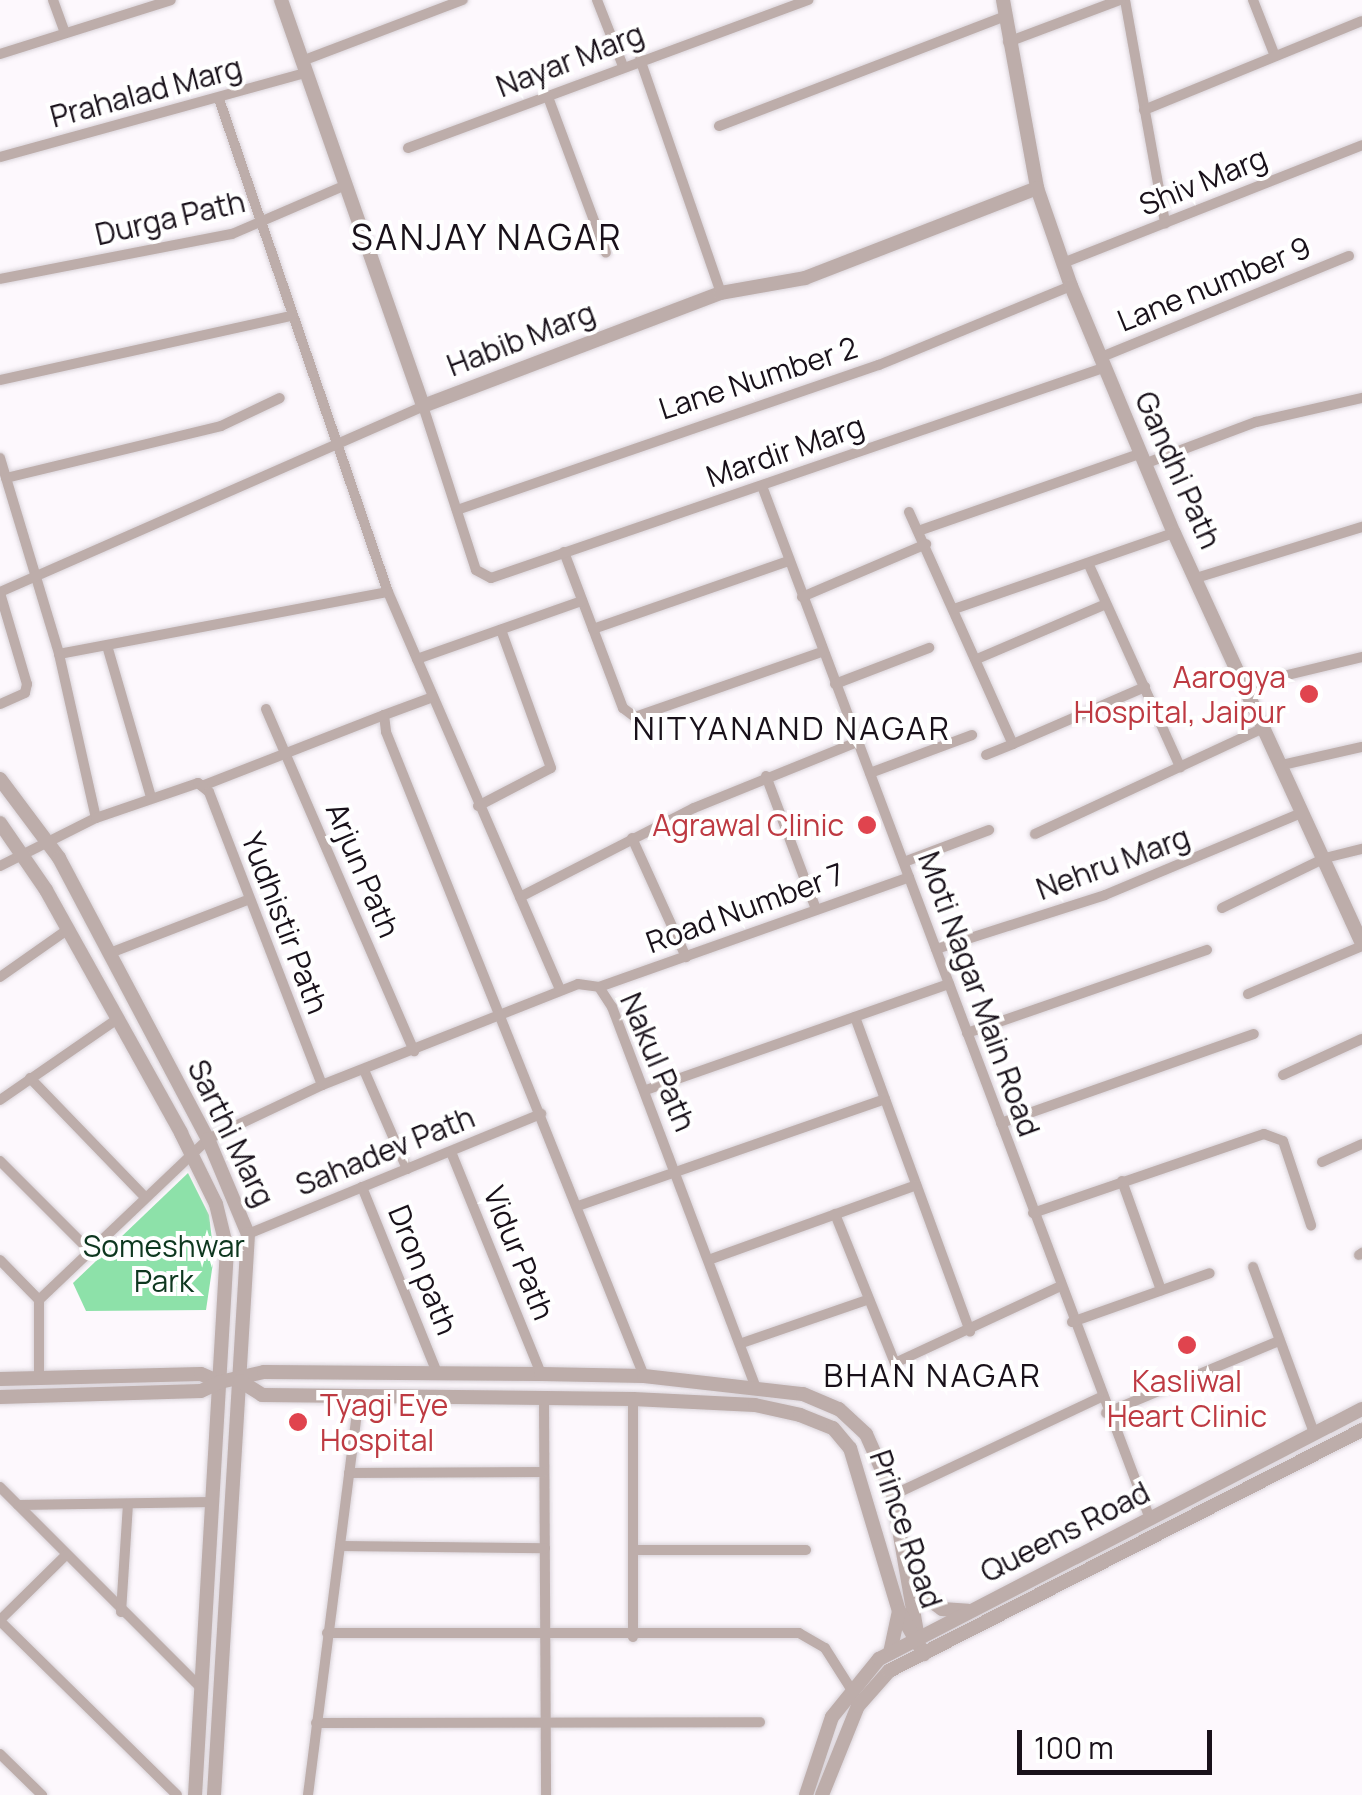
<!DOCTYPE html>
<html>
<head>
<meta charset="utf-8">
<style>
  body { margin:0 }
  #map { position:relative; width:1362px; height:1795px; overflow:hidden; background:#fdf8fd; font-family:Manrope,sans-serif }
  div>[style] { position:absolute }
  [style*='--x'] { left:calc(var(--x)*1px); top:calc(var(--y)*1px); width:calc(var(--w)*1px); rotate:calc(var(--a)*1deg) }
  .green>* { inset:0; background:#8de1a9 }
  .roads { filter:drop-shadow(0 0 2px #d9d3d9) drop-shadow(0 0 2px #d9d3d9) }
  .minor>* { height:10px; margin:-5px; padding:0 5px; transform-origin:5px; border-radius:5px; background:#bdadaa }
  .tertiary>* { height:14px; margin:-7px; padding:0 7px; transform-origin:7px; border-radius:7px; background:#bdadaa }
  .dots>* { width:28px; height:28px; translate:-50% -50%; box-sizing:border-box; border:5px solid #fff; border-radius:50% }
  span { translate:-50% -50%; white-space:nowrap; text-align:center; line-height:1.15; -webkit-text-stroke:8px #fff; paint-order:stroke }
  .street-label { font-size:30px; color:#19111a }
  .health-label { font-size:30px; color:#be3a42 }
  .right { translate:-100% -50%; text-align:right }
  .left { translate:0 -50%; text-align:left }
  .park-label { font-size:30px; color:#0e371f }
  .neighbourhood-label { font-size:32px; color:#19111a; letter-spacing:2.5px }
  .quarter-label { font-size:35px; color:#19111a; letter-spacing:2.5px }
  .scale { position:absolute; left:1017px; top:1730px; width:195px; height:45px; box-sizing:border-box; border:5px solid #19111a; border-top:0; padding-left:12px; font-size:30px; line-height:35px; white-space:nowrap; color:#19111a; -webkit-text-stroke:8px #fff; paint-order:stroke }
</style>
</head>
<body>
<div id="map">
  <div class="green">
    <i style="clip-path:polygon(188px 1173px,209px 1215px,214px 1256px,206px 1310px,86px 1311px,73px 1283px)"></i>
  </div>
  <div class="roads">
    <div class="minor">
      <i style="--x:53;--y:0;--w:35;--a:70"></i>
      <i style="--x:597;--y:0;--w:71;--a:68.5"></i>
      <i style="--x:1125;--y:0;--w:227;--a:79.8"></i>
      <i style="--x:1253;--y:0;--w:60;--a:68.6"></i>
      <i style="--x:1008;--y:42;--w:120;--a:-20.6"></i>
      <i style="--x:0;--y:54;--w:179;--a:-17.5"></i>
      <i style="--x:640;--y:59;--w:248;--a:70.9"></i>
      <i style="--x:302;--y:61;--w:172;--a:-20.8"></i>
      <i style="--x:548;--y:97;--w:166;--a:69.6"></i>
      <i style="--x:219;--y:99;--w:521;--a:71.08"></i>
      <i style="--x:388;--y:592;--w:431;--a:66.6"></i>
      <i style="--x:1144;--y:110;--w:235;--a:-22.2"></i>
      <i style="--x:719;--y:126;--w:306;--a:-21"></i>
      <i style="--x:408;--y:148;--w:427;--a:-20.3"></i>
      <i style="--x:0;--y:157;--w:316;--a:-15.4"></i>
      <i style="--x:1063;--y:263;--w:321;--a:-21.5"></i>
      <i style="--x:0;--y:279;--w:236;--a:-11"></i>
      <i style="--x:232;--y:234;--w:124;--a:-23.3"></i>
      <i style="--x:1099;--y:358;--w:270;--a:-22.2"></i>
      <i style="--x:0;--y:380;--w:299;--a:-12.4"></i>
      <i style="--x:0;--y:458;--w:205;--a:73.2"></i>
      <i style="--x:59;--y:654;--w:168;--a:77.3"></i>
      <i style="--x:1144;--y:464;--w:120;--a:-20.6"></i>
      <i style="--x:1256;--y:422;--w:109;--a:-12.8"></i>
      <i style="--x:6;--y:478;--w:221;--a:-13.6"></i>
      <i style="--x:221;--y:426;--w:65;--a:-25.4"></i>
      <i style="--x:762;--y:486;--w:1103;--a:69.41"></i>
      <i style="--x:457;--y:510;--w:446;--a:-19"></i>
      <i style="--x:879;--y:365;--w:208;--a:-22.4"></i>
      <i style="--x:909;--y:512;--w:254;--a:65.9"></i>
      <i style="--x:1013;--y:744;--w:29;--a:158"></i>
      <i style="--x:921;--y:530;--w:231;--a:-19.2"></i>
      <i style="--x:564;--y:552;--w:167;--a:69.3"></i>
      <i style="--x:623;--y:708;--w:15;--a:37"></i>
      <i style="--x:635;--y:717;--w:198;--a:-19.2"></i>
      <i style="--x:1089;--y:565;--w:222;--a:65.7"></i>
      <i style="--x:1196;--y:578;--w:174;--a:-17.1"></i>
      <i style="--x:0;--y:592;--w:462;--a:-23.7"></i>
      <i style="--x:423;--y:406;--w:172;--a:72.1"></i>
      <i style="--x:476;--y:570;--w:17;--a:28"></i>
      <i style="--x:491;--y:578;--w:647;--a:-18.94"></i>
      <i style="--x:0;--y:593;--w:95;--a:73.5"></i>
      <i style="--x:27;--y:684;--w:9;--a:103"></i>
      <i style="--x:25;--y:693;--w:27;--a:156"></i>
      <i style="--x:802;--y:597;--w:135;--a:-23.1"></i>
      <i style="--x:954;--y:609;--w:233;--a:-19.1"></i>
      <i style="--x:593;--y:629;--w:207;--a:-19.2"></i>
      <i style="--x:108;--y:649;--w:154;--a:73.8"></i>
      <i style="--x:59;--y:654;--w:335;--a:-10.7"></i>
      <i style="--x:417;--y:659;--w:175;--a:-19.4"></i>
      <i style="--x:977;--y:659;--w:140;--a:-23.1"></i>
      <i style="--x:835;--y:684;--w:101;--a:-21"></i>
      <i style="--x:1246;--y:685;--w:119;--a:-13.6"></i>
      <i style="--x:433;--y:697;--w:52;--a:159.8"></i>
      <i style="--x:384;--y:715;--w:17;--a:83"></i>
      <i style="--x:386;--y:732;--w:694;--a:68.17"></i>
      <i style="--x:266;--y:709;--w:373;--a:66.6"></i>
      <i style="--x:1013;--y:744;--w:144;--a:-23.4"></i>
      <i style="--x:1282;--y:765;--w:82;--a:-12.7"></i>
      <i style="--x:870;--y:773;--w:109;--a:-20.4"></i>
      <i style="--x:766;--y:776;--w:142;--a:69.4"></i>
      <i style="--x:202;--y:786;--w:195;--a:-21.3"></i>
      <i style="--x:478;--y:806;--w:82;--a:-27.5"></i>
      <i style="--x:551;--y:768;--w:147;--a:-109.9"></i>
      <i style="--x:1035;--y:834;--w:254;--a:-24.9"></i>
      <i style="--x:632;--y:838;--w:131;--a:65.6"></i>
      <i style="--x:904;--y:862;--w:91;--a:-20.6"></i>
      <i style="--x:0;--y:866;--w:107;--a:-26.6"></i>
      <i style="--x:96;--y:818;--w:108;--a:-18.9"></i>
      <i style="--x:198;--y:783;--w:14;--a:39"></i>
      <i style="--x:209;--y:792;--w:314;--a:68.9"></i>
      <i style="--x:520;--y:897;--w:195;--a:-27.1"></i>
      <i style="--x:694;--y:808;--w:176;--a:-22"></i>
      <i style="--x:1222;--y:908;--w:114;--a:-25.9"></i>
      <i style="--x:1325;--y:858;--w:38;--a:-14"></i>
      <i style="--x:936;--y:949;--w:177;--a:-17.7"></i>
      <i style="--x:1105;--y:895;--w:215;--a:-22.7"></i>
      <i style="--x:110;--y:953;--w:147;--a:-21.1"></i>
      <i style="--x:0;--y:977;--w:82;--a:-35"></i>
      <i style="--x:599;--y:987;--w:329;--a:-19.5"></i>
      <i style="--x:1248;--y:994;--w:124;--a:-22.8"></i>
      <i style="--x:855;--y:1017;--w:335;--a:69.9"></i>
      <i style="--x:967;--y:1033;--w:254;--a:-19.1"></i>
      <i style="--x:364;--y:1070;--w:108;--a:66.5"></i>
      <i style="--x:1283;--y:1075;--w:87;--a:-24.5"></i>
      <i style="--x:30;--y:1078;--w:163;--a:46"></i>
      <i style="--x:646;--y:1090;--w:321;--a:-19.3"></i>
      <i style="--x:0;--y:1100;--w:141;--a:-34.6"></i>
      <i style="--x:1001;--y:1123;--w:268;--a:-19.4"></i>
      <i style="--x:451;--y:1152;--w:240;--a:67.9"></i>
      <i style="--x:0;--y:1161;--w:123;--a:45"></i>
      <i style="--x:1322;--y:1162;--w:44;--a:-24.2"></i>
      <i style="--x:1122;--y:1181;--w:116;--a:70.3"></i>
      <i style="--x:362;--y:1187;--w:201;--a:68"></i>
      <i style="--x:578;--y:1206;--w:325;--a:-19.2"></i>
      <i style="--x:1033;--y:1213;--w:244;--a:-18.9"></i>
      <i style="--x:1264;--y:1134;--w:20;--a:20"></i>
      <i style="--x:1283;--y:1141;--w:89;--a:71.6"></i>
      <i style="--x:835;--y:1214;--w:161;--a:68.1"></i>
      <i style="--x:895;--y:1363;--w:181;--a:-24.9"></i>
      <i style="--x:248;--y:1234;--w:317;--a:-22.3"></i>
      <i style="--x:1359;--y:1255;--w:4;--a:-34"></i>
      <i style="--x:711;--y:1259;--w:218;--a:-19.8"></i>
      <i style="--x:0;--y:1260;--w:56;--a:45.7"></i>
      <i style="--x:39;--y:1300;--w:78;--a:90"></i>
      <i style="--x:1253;--y:1267;--w:177;--a:69.8"></i>
      <i style="--x:39;--y:1300;--w:233;--a:-43.6"></i>
      <i style="--x:208;--y:1139;--w:126;--a:-25.3"></i>
      <i style="--x:322;--y:1085;--w:275;--a:-21.5"></i>
      <i style="--x:578;--y:984;--w:21;--a:8"></i>
      <i style="--x:599;--y:987;--w:24;--a:57"></i>
      <i style="--x:612;--y:1007;--w:404;--a:69.3"></i>
      <i style="--x:1072;--y:1322;--w:146;--a:-19.5"></i>
      <i style="--x:742;--y:1343;--w:132;--a:-19"></i>
      <i style="--x:544;--y:1398;--w:397;--a:89.7"></i>
      <i style="--x:1106;--y:1413;--w:187;--a:-22.6"></i>
      <i style="--x:349;--y:1473;--w:195;--a:-0.3"></i>
      <i style="--x:0;--y:1487;--w:284;--a:45"></i>
      <i style="--x:893;--y:1495;--w:228;--a:-25.2"></i>
      <i style="--x:18;--y:1505;--w:195;--a:-0.9"></i>
      <i style="--x:340;--y:1546;--w:205;--a:0.6"></i>
      <i style="--x:633;--y:1550;--w:173;--a:0"></i>
      <i style="--x:121;--y:1612;--w:108;--a:-86.3"></i>
      <i style="--x:0;--y:1620;--w:93;--a:-44.6"></i>
      <i style="--x:0;--y:1621;--w:248;--a:44.5"></i>
      <i style="--x:327;--y:1633;--w:472;--a:0"></i>
      <i style="--x:799;--y:1633;--w:30;--a:30"></i>
      <i style="--x:825;--y:1648;--w:49;--a:57.6"></i>
      <i style="--x:633;--y:1637;--w:238;--a:-90"></i>
      <i style="--x:316;--y:1723;--w:444;--a:-0.1"></i>
      <i style="--x:0;--y:1754;--w:59;--a:44.3"></i>
      <i style="--x:308;--y:1795;--w:401;--a:-82.7"></i>
    </div>
    <div class="tertiary">
      <i style="--x:281;--y:0;--w:430;--a:70.7"></i>
      <i style="--x:423;--y:406;--w:319;--a:-20.8"></i>
      <i style="--x:721;--y:293;--w:85;--a:-10.1"></i>
      <i style="--x:805;--y:278;--w:249;--a:-21.2"></i>
      <i style="--x:1003;--y:0;--w:191;--a:79.7"></i>
      <i style="--x:1037;--y:188;--w:104;--a:70.9"></i>
      <i style="--x:1071;--y:286;--w:268;--a:67.4"></i>
      <i style="--x:1174;--y:533;--w:451;--a:65.4"></i>
      <i style="--x:0;--y:779;--w:99;--a:53.2"></i>
      <i style="--x:59;--y:858;--w:318;--a:62.1"></i>
      <i style="--x:208;--y:1139;--w:103;--a:67.2"></i>
      <i style="--x:248;--y:1234;--w:562;--a:93.47"></i>
      <i style="--x:0;--y:823;--w:81;--a:55.5"></i>
      <i style="--x:46;--y:890;--w:278;--a:60.9"></i>
      <i style="--x:181;--y:1133;--w:79;--a:63.8"></i>
      <i style="--x:216;--y:1204;--w:46;--a:76.3"></i>
      <i style="--x:227;--y:1249;--w:547;--a:93.35"></i>
      <i style="--x:0;--y:1379;--w:201;--a:-1.4"></i>
      <i style="--x:201;--y:1374;--w:21;--a:23"></i>
      <i style="--x:220;--y:1382;--w:45;--a:-12.8"></i>
      <i style="--x:264;--y:1372;--w:277;--a:0.4"></i>
      <i style="--x:541;--y:1374;--w:103;--a:1.1"></i>
      <i style="--x:644;--y:1376;--w:160;--a:6.5"></i>
      <i style="--x:803;--y:1394;--w:39;--a:23"></i>
      <i style="--x:839;--y:1409;--w:37;--a:43"></i>
      <i style="--x:866;--y:1434;--w:67;--a:66.1"></i>
      <i style="--x:893;--y:1495;--w:145;--a:80.1"></i>
      <i style="--x:240;--y:1381;--w:26;--a:32"></i>
      <i style="--x:262;--y:1395;--w:371;--a:0.6"></i>
      <i style="--x:633;--y:1399;--w:122;--a:2.8"></i>
      <i style="--x:755;--y:1405;--w:46;--a:12.5"></i>
      <i style="--x:800;--y:1415;--w:35;--a:22"></i>
      <i style="--x:833;--y:1428;--w:26;--a:50"></i>
      <i style="--x:850;--y:1448;--w:170;--a:73.3"></i>
      <i style="--x:899;--y:1611;--w:50;--a:59.8"></i>
      <i style="--x:0;--y:1397;--w:201;--a:-1.7"></i>
      <i style="--x:201;--y:1391;--w:21;--a:-25"></i>
      <i style="--x:912;--y:1587;--w:37;--a:36"></i>
      <i style="--x:942;--y:1609;--w:26;--a:4"></i>
      <i style="--x:890;--y:1653;--w:43;--a:-77.9"></i>
      <i style="--x:806;--y:1795;--w:82;--a:-71.6"></i>
      <i style="--x:832;--y:1717;--w:75;--a:-51"></i>
      <i style="--x:879;--y:1659;--w:544;--a:-27.37"></i>
      <i style="--x:822;--y:1795;--w:96;--a:-68"></i>
      <i style="--x:858;--y:1706;--w:47;--a:-48.5"></i>
      <i style="--x:889;--y:1671;--w:531;--a:-27"></i>
    </div>
  </div>
  <div class="dots">
    <i style="left:1309px;top:694px;background:#e0444e"></i>
    <i style="left:867px;top:825px;background:#e0444e"></i>
    <i style="left:1187px;top:1345px;background:#e0444e"></i>
    <i style="left:298px;top:1422px;background:#e0444e"></i>
  </div>
  <div class="street-label">
    <span style="left:570px;top:60px;rotate:-21deg">Nayar Marg</span>
    <span style="left:146px;top:92px;rotate:-15deg">Prahalad Marg</span>
    <span style="left:1203px;top:181px;rotate:-22deg">Shiv Marg</span>
    <span style="left:170px;top:218px;rotate:-13deg">Durga Path</span>
    <span style="left:1214px;top:284px;rotate:-22deg">Lane number 9</span>
    <span style="left:521px;top:339px;rotate:-21deg">Habib Marg</span>
    <span style="left:758px;top:378px;rotate:-18deg">Lane Number 2</span>
    <span style="left:785px;top:451px;rotate:-19deg">Mardir Marg</span>
    <span style="left:1178px;top:470px;rotate:66deg">Gandhi Path</span>
    <span style="left:1113px;top:863px;rotate:-20deg">Nehru Marg</span>
    <span style="left:363px;top:870px;rotate:67deg">Arjun Path</span>
    <span style="left:745px;top:908px;rotate:-20deg">Road Number 7</span>
    <span style="left:285px;top:923px;rotate:69deg">Yudhistir Path</span>
    <span style="left:979px;top:994px;rotate:70deg">Moti Nagar Main Road</span>
    <span style="left:658px;top:1062px;rotate:67deg">Nakul Path</span>
    <span style="left:231px;top:1133px;rotate:64deg">Sarthi Marg</span>
    <span style="left:385px;top:1151px;rotate:-22deg">Sahadev Path</span>
    <span style="left:519px;top:1253px;rotate:68deg">Vidur Path</span>
    <span style="left:423px;top:1270px;rotate:68deg">Dron path</span>
    <span style="left:906px;top:1529px;rotate:71deg">Prince Road</span>
    <span style="left:1065px;top:1532px;rotate:-27deg">Queens Road</span>
  </div>
  <div class="health-label">
    <span class="right" style="left:1286px;top:694px">Aarogya<br>Hospital, Jaipur</span>
    <span class="right" style="left:844px;top:825px">Agrawal Clinic</span>
    <span style="left:1187px;top:1398px">Kasliwal<br>Heart Clinic</span>
    <span class="left" style="left:320px;top:1422px">Tyagi Eye<br>Hospital</span>
  </div>
  <div class="park-label">
    <span style="left:164px;top:1263px">Someshwar<br>Park</span>
  </div>
  <div class="neighbourhood-label">
    <span style="left:792px;top:728px">NITYANAND NAGAR</span>
    <span style="left:933px;top:1375px">BHAN NAGAR</span>
  </div>
  <div class="quarter-label">
    <span style="left:487px;top:237px">SANJAY NAGAR</span>
  </div>
  <div class="scale">100 m</div>
</div>
</body>
</html>
